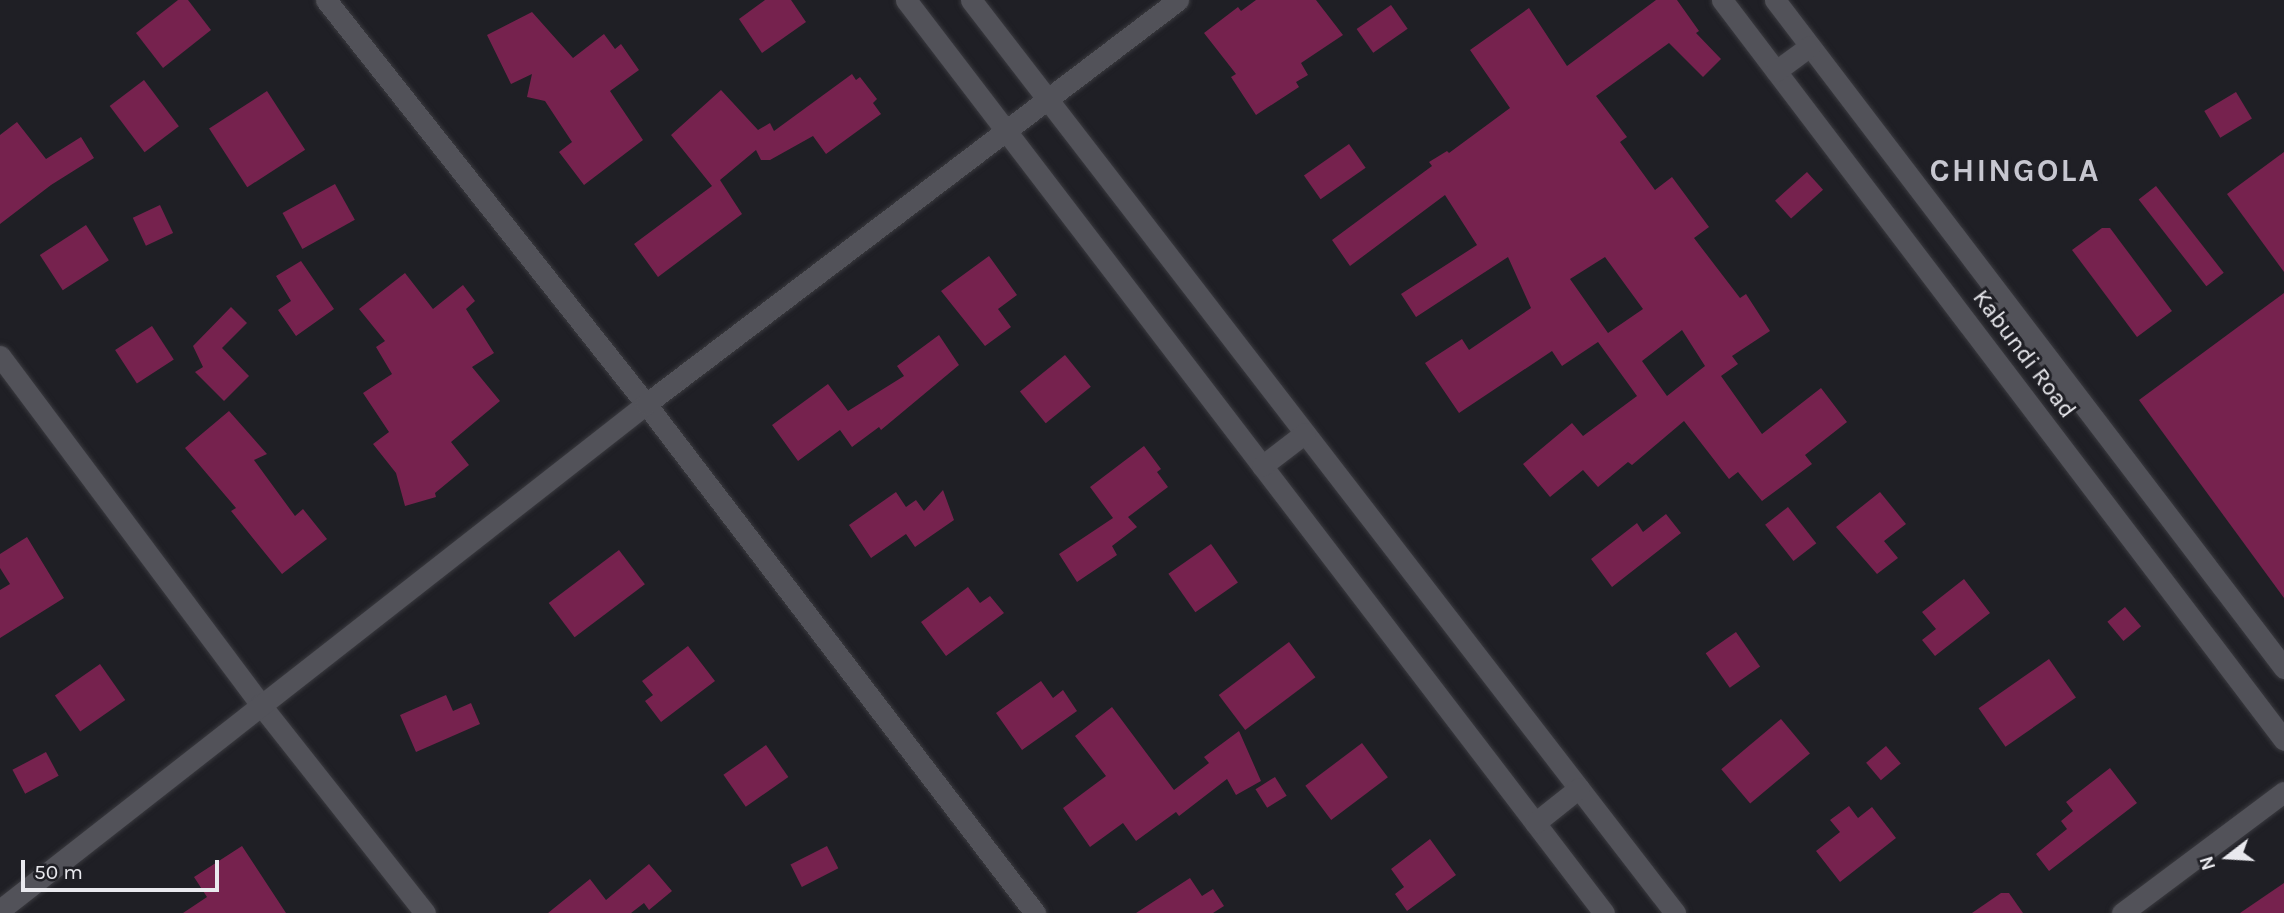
<!DOCTYPE html>
<html>
<head>
<meta charset="utf-8">
<style>
  body { margin:0 }
  #map { position:relative; width:2284px; height:913px; overflow:hidden; background:#1f1f25; font-family:Karla,sans-serif }
  div>[style] { position:absolute }
  [style*='--x'] { left:calc(var(--x)*1px); top:calc(var(--y)*1px); width:calc(var(--w)*1px); rotate:calc(var(--a)*1deg) }
  .building>* { inset:0; background:#76224e; transform-origin:0 0 }
  .roads { filter:drop-shadow(0 0 2px #3a3a3f) drop-shadow(0 0 2px #3a3a3f) }
  .minor>* { height:21px; margin:-10.5px; padding:0 10.5px; transform-origin:10.5px; border-radius:10.5px; background:#525259 }
  span { translate:-50% -50%; white-space:nowrap; text-align:center; line-height:1.15; -webkit-text-stroke:6px #1f1f25; paint-order:stroke }
  .street-label { font-size:24px; color:#e9e9ee }
  .district-label { font-size:32px; color:#c7c7d0; font-weight:700; letter-spacing:2px }
  .north { position:absolute; left:2193px; top:822px; width:70px; height:70px; -webkit-text-stroke:5px #1f1f25; paint-order:stroke; rotate:253deg; font-size:19px; font-weight:700; line-height:28px; text-align:center; color:#e9e9ee }
  .north::after { content:''; display:block; margin:auto; width:24px; height:32px; background:#e9e9ee; clip-path:polygon(50% 0,100% 100%,50% 72%,0 100%) }
  .scale { position:absolute; left:21px; top:860px; width:198px; height:32px; box-sizing:border-box; border:4px solid #e9e9ee; border-top:0; padding-left:9px; font-size:21px; line-height:24px; white-space:nowrap; color:#e9e9ee; -webkit-text-stroke:5px #1f1f25; paint-order:stroke }
</style>
</head>
<body>
<div id="map">
  <div class="building">
    <i style="clip-path:polygon(178px 0,188px 0,211px 30px,163px 68px,136px 33px)"></i>
    <i style="clip-path:polygon(765px 0,791px 0,806px 22px,762px 53px,739px 19px)"></i>
    <i style="clip-path:polygon(1256px 0,1316px 0,1343px 35px,1301px 63px,1308px 75px,1296px 82px,1299px 87px,1256px 115px,1231px 77px,1236px 74px,1204px 33px,1238px 7px,1241px 11px)"></i>
    <i style="clip-path:polygon(evenodd,1656px 0,1677px 0,1699px 31px,1696px 33px,1721px 59px,1703px 77px,1669px 43px,1596px 96px,1627px 137px,1620px 142px,1655px 190px,1672px 177px,1709px 227px,1694px 238px,1740px 298px,1746px 294px,1770px 331px,1732px 356px,1738px 364px,1721px 376px,1762px 434px,1821px 388px,1847px 422px,1805px 455px,1812px 464px,1762px 501px,1738px 472px,1729px 479px,1684px 421px,1632px 465px,1628px 462px,1598px 487px,1583px 470px,1550px 497px,1523px 464px,1572px 423px,1583px 436px,1637px 396px,1598px 342px,1562px 366px,1552px 351px,1459px 413px,1425px 363px,1462px 339px,1469px 350px,1531px 308px,1508px 257px,1416px 317px,1401px 294px,1477px 245px,1445px 195px,1350px 266px,1332px 240px,1432px 166px,1429px 162px,1447px 151px,1449px 153px,1510px 108px,1470px 50px,1529px 8px,1567px 66px,1656px 0,1605px 257px,1643px 309px,1608px 333px,1570px 279px,1605px 257px,1656px 0,1682px 330px,1705px 366px,1667px 396px,1642px 361px,1682px 330px)"></i>
    <i style="left:1391px;top:5px;width:29px;height:42px;rotate:55deg"></i>
    <i style="clip-path:polygon(532px 12px,573px 58px,604px 34px,615px 49px,621px 44px,639px 70px,610px 91px,643px 140px,584px 185px,559px 152px,572px 142px,545px 101px,527px 97px,532px 74px,511px 84px,487px 35px)"></i>
    <i style="clip-path:polygon(852px 74px,856px 80px,860px 77px,877px 99px,873px 103px,881px 114px,826px 154px,813px 136px,770px 160px,761px 160px,756px 150px,720px 180px,742px 214px,658px 277px,634px 244px,712px 186px,671px 135px,721px 90px,758px 130px,770px 123px,774px 131px)"></i>
    <i style="left:144px;top:80px;width:58px;height:43px;rotate:53deg"></i>
    <i style="left:267px;top:91px;width:70px;height:69px;rotate:57deg"></i>
    <i style="left:2236px;top:92px;width:31px;height:37px;rotate:59deg"></i>
    <i style="clip-path:polygon(17px 122px,46px 159px,81px 137px,94px 158px,51px 185px,0 224px,0 135px)"></i>
    <i style="left:1349px;top:144px;width:29px;height:55px;rotate:55deg"></i>
    <i style="clip-path:polygon(2284px 152px,2284px 272px,2227px 194px)"></i>
    <i style="left:1807px;top:172px;width:24px;height:43px;rotate:48deg"></i>
    <i style="left:335px;top:184px;width:41px;height:60px;rotate:61deg"></i>
    <i style="left:2156px;top:186px;width:110px;height:22px;rotate:52deg"></i>
    <i style="left:160px;top:205px;width:31px;height:30px;rotate:65deg"></i>
    <i style="left:86px;top:225px;width:42px;height:55px;rotate:57deg"></i>
    <i style="clip-path:polygon(2102px 228px,2110px 228px,2172px 311px,2137px 337px,2072px 250px)"></i>
    <i style="clip-path:polygon(989px 256px,1017px 295px,998px 309px,1011px 327px,985px 346px,941px 291px)"></i>
    <i style="clip-path:polygon(301px 261px,334px 309px,296px 336px,278px 310px,291px 301px,276px 276px)"></i>
    <i style="clip-path:polygon(405px 273px,433px 309px,463px 285px,475px 301px,466px 309px,494px 353px,472px 367px,500px 401px,451px 442px,469px 465px,435px 493px,436px 497px,405px 506px,396px 473px,373px 444px,389px 432px,363px 393px,392px 374px,376px 347px,385px 341px,359px 309px)"></i>
    <i style="clip-path:polygon(2284px 293px,2284px 598px,2139px 400px)"></i>
    <i style="clip-path:polygon(231px 307px,247px 323px,222px 348px,249px 376px,224px 401px,195px 372px,203px 367px,193px 346px)"></i>
    <i style="left:152px;top:326px;width:40px;height:44px;rotate:57deg"></i>
    <i style="clip-path:polygon(939px 335px,959px 365px,881px 430px,879px 427px,852px 447px,840px 430px,798px 461px,772px 425px,828px 384px,848px 411px,904px 376px,897px 366px)"></i>
    <i style="left:1065px;top:355px;width:41px;height:58px;rotate:51deg"></i>
    <i style="clip-path:polygon(229px 411px,267px 454px,254px 460px,295px 516px,303px 509px,327px 539px,282px 574px,231px 511px,236px 508px,185px 448px)"></i>
    <i style="clip-path:polygon(1144px 446px,1161px 469px,1157px 472px,1168px 487px,1128px 517px,1137px 527px,1112px 546px,1117px 555px,1077px 582px,1059px 554px,1113px 518px,1090px 487px)"></i>
    <i style="clip-path:polygon(943px 490px,954px 520px,915px 547px,906px 534px,871px 558px,849px 525px,896px 492px,906px 507px,916px 500px,924px 511px)"></i>
    <i style="clip-path:polygon(1880px 492px,1906px 524px,1884px 541px,1898px 558px,1877px 574px,1836px 527px)"></i>
    <i style="left:1788px;top:507px;width:46px;height:29px;rotate:52deg"></i>
    <i style="clip-path:polygon(1666px 514px,1681px 533px,1612px 587px,1591px 559px,1637px 523px,1643px 532px)"></i>
    <i style="clip-path:polygon(27px 537px,64px 598px,0 638px,0 590px,10px 584px,0 568px,0 554px)"></i>
    <i style="left:1211px;top:544px;width:47px;height:52px;rotate:55deg"></i>
    <i style="left:619px;top:550px;width:43px;height:88px;rotate:53deg"></i>
    <i style="clip-path:polygon(1964px 579px,1990px 613px,1935px 656px,1922px 640px,1936px 629px,1922px 612px)"></i>
    <i style="clip-path:polygon(968px 587px,980px 603px,990px 596px,1004px 613px,946px 656px,921px 622px)"></i>
    <i style="left:2125px;top:607px;width:25px;height:23px;rotate:50deg"></i>
    <i style="left:1736px;top:632px;width:42px;height:37px;rotate:55deg"></i>
    <i style="left:1289px;top:642px;width:44px;height:88px;rotate:53deg"></i>
    <i style="clip-path:polygon(688px 646px,715px 681px,661px 722px,645px 701px,653px 695px,642px 681px)"></i>
    <i style="left:2049px;top:659px;width:47px;height:86px;rotate:55deg"></i>
    <i style="left:100px;top:664px;width:44px;height:55px;rotate:55deg"></i>
    <i style="clip-path:polygon(1041px 681px,1053px 698px,1063px 690px,1077px 711px,1022px 750px,996px 713px)"></i>
    <i style="clip-path:polygon(446px 695px,453px 711px,471px 703px,480px 724px,416px 752px,400px 715px)"></i>
    <i style="clip-path:polygon(1112px 707px,1174px 790px,1209px 763px,1204px 757px,1239px 731px,1261px 781px,1236px 795px,1227px 779px,1179px 816px,1176px 812px,1136px 841px,1123px 823px,1090px 847px,1063px 808px,1106px 776px,1075px 736px)"></i>
    <i style="left:1781px;top:719px;width:45px;height:78px;rotate:50deg"></i>
    <i style="left:1362px;top:743px;width:43px;height:71px;rotate:53deg"></i>
    <i style="left:766px;top:745px;width:39px;height:52px;rotate:55deg"></i>
    <i style="left:1886px;top:746px;width:23px;height:26px;rotate:50deg"></i>
    <i style="left:46px;top:752px;width:27px;height:38px;rotate:62deg"></i>
    <i style="clip-path:polygon(2110px 768px,2137px 803px,2049px 871px,2036px 854px,2067px 829px,2061px 821px,2073px 811px,2066px 802px)"></i>
    <i style="left:1275px;top:777px;width:22px;height:23px;rotate:58deg"></i>
    <i style="clip-path:polygon(1849px 806px,1858px 818px,1872px 807px,1896px 838px,1840px 882px,1816px 851px,1840px 832px,1830px 820px)"></i>
    <i style="clip-path:polygon(1430px 839px,1456px 875px,1407px 911px,1395px 894px,1404px 887px,1391px 869px)"></i>
    <i style="clip-path:polygon(242px 846px,286px 913px,183px 913px,207px 897px,194px 877px)"></i>
    <i style="left:827px;top:846px;width:25px;height:41px;rotate:63deg"></i>
    <i style="clip-path:polygon(649px 864px,672px 891px,649px 910px,644px 903px,631px 913px,548px 913px,590px 879px,606px 900px)"></i>
    <i style="clip-path:polygon(1190px 878px,1202px 896px,1213px 889px,1224px 906px,1213px 913px,1136px 913px)"></i>
    <i style="clip-path:polygon(2284px 883px,2284px 913px,2240px 913px)"></i>
    <i style="clip-path:polygon(2001px 893px,2009px 893px,2023px 913px,1972px 913px)"></i>
  </div>
  <div class="roads">
    <div class="minor">
      <i style="--x:326;--y:0;--w:515;--a:51.62"></i>
      <i style="--x:646;--y:404;--w:641;--a:52.61"></i>
      <i style="--x:906;--y:0;--w:1149;--a:52.6"></i>
      <i style="--x:971;--y:0;--w:1153;--a:52.36"></i>
      <i style="--x:1722;--y:0;--w:929;--a:52.78"></i>
      <i style="--x:1775;--y:0;--w:840;--a:52.69"></i>
      <i style="--x:1776;--y:71;--w:42;--a:-36.3"></i>
      <i style="--x:0;--y:356;--w:434;--a:53.2"></i>
      <i style="--x:260;--y:704;--w:266;--a:51.7"></i>
      <i style="--x:1262;--y:466;--w:54;--a:-37.5"></i>
      <i style="--x:1535;--y:823;--w:56;--a:-38.5"></i>
      <i style="--x:0;--y:910;--w:821;--a:-38.07"></i>
      <i style="--x:646;--y:404;--w:668;--a:-37.21"></i>
      <i style="--x:2122;--y:913;--w:202;--a:-36.8"></i>
    </div>
  </div>
  <div class="street-label">
    <span style="left:2024px;top:354px;rotate:53deg">Kabundi Road</span>
  </div>
  <div class="district-label">
    <span style="left:2015px;top:171px">CHINGOLA</span>
  </div>
  <div class="north">N</div>
  <div class="scale">50 m</div>
</div>
</body>
</html>
